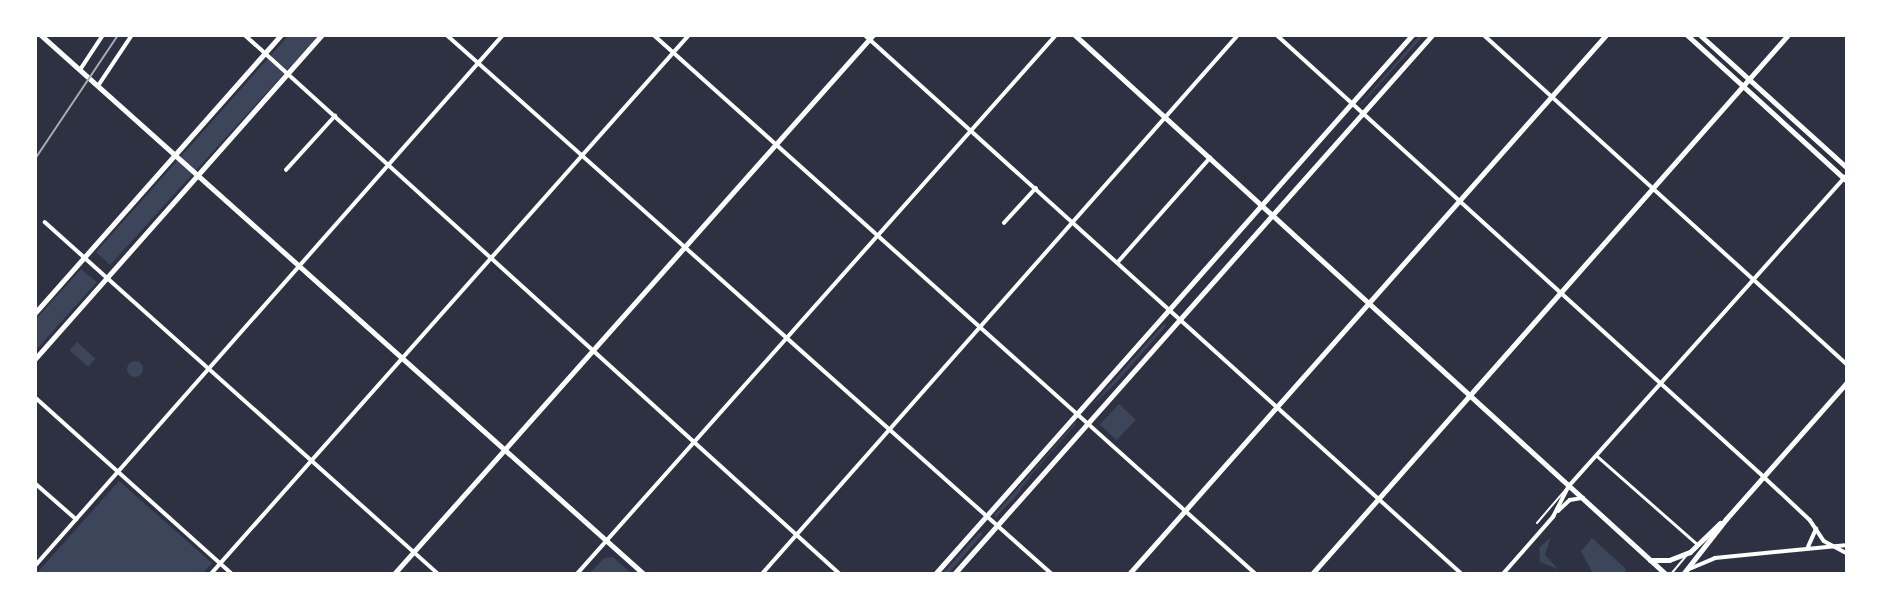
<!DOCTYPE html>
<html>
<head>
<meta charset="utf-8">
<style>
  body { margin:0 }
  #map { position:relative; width:1882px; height:609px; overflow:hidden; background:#2d3142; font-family:"Sofia Sans Condensed",sans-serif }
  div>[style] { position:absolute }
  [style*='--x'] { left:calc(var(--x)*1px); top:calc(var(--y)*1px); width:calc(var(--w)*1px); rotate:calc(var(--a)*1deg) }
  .green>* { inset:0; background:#3c4559; transform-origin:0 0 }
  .round { border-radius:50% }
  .service>* { height:2px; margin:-1px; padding:0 1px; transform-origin:1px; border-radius:1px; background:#fff }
  .pedestrian>* { height:2.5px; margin:-1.25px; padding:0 1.25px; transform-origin:1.25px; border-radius:1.25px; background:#fff }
  .minor>* { height:3.5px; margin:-1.75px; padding:0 1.75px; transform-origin:1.75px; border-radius:1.75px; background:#fff }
  .tertiary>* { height:3.5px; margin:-1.75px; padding:0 1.75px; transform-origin:1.75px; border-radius:1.75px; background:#fff }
  .secondary>* { height:4.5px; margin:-2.25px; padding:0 2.25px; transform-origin:2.25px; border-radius:2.25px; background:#fff }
  .primary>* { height:5px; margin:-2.5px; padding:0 2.5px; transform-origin:2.5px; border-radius:2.5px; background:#fff }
  .rail>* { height:2px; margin:-1px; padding:0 1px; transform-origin:1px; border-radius:1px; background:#abadb3 }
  span { translate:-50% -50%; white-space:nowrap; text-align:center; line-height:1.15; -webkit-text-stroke:7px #fff; paint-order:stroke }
  .frame { position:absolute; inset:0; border:37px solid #fff; pointer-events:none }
</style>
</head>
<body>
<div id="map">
  <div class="green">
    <i style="clip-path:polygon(289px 35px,319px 35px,110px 265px,96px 252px)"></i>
    <i style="clip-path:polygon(1420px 35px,1424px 35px,1360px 106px,1362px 102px)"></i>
    <i style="clip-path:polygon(81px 269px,97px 282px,35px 351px,35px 320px)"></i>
    <i style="clip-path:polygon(1164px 324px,1166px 326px,1114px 385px,1090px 407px)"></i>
    <i style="left:77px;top:342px;width:25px;height:11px;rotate:42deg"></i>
    <i class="round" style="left:127px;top:361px;width:16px;height:16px"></i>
    <i style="left:1119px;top:404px;width:23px;height:28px;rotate:43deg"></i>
    <i style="clip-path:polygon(1076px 422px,1076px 424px,1032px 474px,1016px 496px,995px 518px,995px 514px)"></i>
    <i style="clip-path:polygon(119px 481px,212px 563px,202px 574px,36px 574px)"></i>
    <i style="clip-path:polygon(981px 531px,982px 535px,948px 574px,942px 574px)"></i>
    <i style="clip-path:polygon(1551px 537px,1545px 555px,1558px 569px,1540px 562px,1539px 548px)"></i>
    <i style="clip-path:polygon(1592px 538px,1626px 569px,1626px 572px,1593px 574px,1581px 551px)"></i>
    <i style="clip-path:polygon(613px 557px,632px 574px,589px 574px,604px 558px)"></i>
  </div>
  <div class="service">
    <i style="--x:1537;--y:523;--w:45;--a:-49.5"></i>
    <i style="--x:1671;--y:574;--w:25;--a:-50"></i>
  </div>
  <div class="pedestrian">
    <i style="--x:1597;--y:456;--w:133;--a:41.3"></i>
  </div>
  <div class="minor">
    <i style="--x:245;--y:35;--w:27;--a:42"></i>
    <i style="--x:865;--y:35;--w:804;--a:42.08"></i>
    <i style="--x:1484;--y:35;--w:490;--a:42.2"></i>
    <i style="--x:80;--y:70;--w:42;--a:-56.7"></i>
    <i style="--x:98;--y:86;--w:61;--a:-56.3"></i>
    <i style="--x:286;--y:170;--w:73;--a:-47.8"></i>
    <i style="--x:45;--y:222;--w:52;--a:41.9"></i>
    <i style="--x:1004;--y:223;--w:47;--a:-47.6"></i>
    <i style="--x:1118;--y:262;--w:139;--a:-48.5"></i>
    <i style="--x:35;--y:397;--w:265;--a:41.9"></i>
    <i style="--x:1763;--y:476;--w:64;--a:43.1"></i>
    <i style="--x:1810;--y:520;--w:25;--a:56"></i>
    <i style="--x:1824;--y:541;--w:26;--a:28"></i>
    <i style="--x:35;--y:483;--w:55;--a:41.3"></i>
    <i style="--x:1558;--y:511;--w:16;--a:-43"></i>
    <i style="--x:1570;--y:500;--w:13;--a:-9"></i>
    <i style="--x:1553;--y:517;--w:35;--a:-63"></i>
    <i style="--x:1569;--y:486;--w:417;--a:-48.2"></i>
    <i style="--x:1808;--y:547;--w:20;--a:-66"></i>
    <i style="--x:35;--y:566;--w:708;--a:-48.61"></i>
    <i style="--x:1687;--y:570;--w:30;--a:-23"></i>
    <i style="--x:1715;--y:558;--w:133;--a:-5.6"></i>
    <i style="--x:211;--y:574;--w:720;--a:-48.43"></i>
    <i style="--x:577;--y:574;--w:721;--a:-48.37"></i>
    <i style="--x:1503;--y:574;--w:76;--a:-48.7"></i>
  </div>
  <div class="tertiary">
    <i style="--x:447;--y:35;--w:810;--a:41.7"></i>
    <i style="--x:654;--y:35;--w:808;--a:41.84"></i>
    <i style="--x:1277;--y:35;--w:656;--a:42.22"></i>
    <i style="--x:265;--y:53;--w:776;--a:42.18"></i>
    <i style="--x:84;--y:257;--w:475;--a:41.8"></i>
    <i style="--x:762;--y:574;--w:719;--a:-48.55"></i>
  </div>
  <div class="secondary">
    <i style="--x:41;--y:35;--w:809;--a:41.79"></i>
    <i style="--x:1075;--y:35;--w:800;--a:42.37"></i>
    <i style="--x:35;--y:313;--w:371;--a:-48.5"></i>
    <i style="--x:35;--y:359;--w:433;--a:-48.5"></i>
    <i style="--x:394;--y:574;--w:721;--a:-48.37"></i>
    <i style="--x:1129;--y:574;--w:720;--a:-48.49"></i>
    <i style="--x:1312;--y:574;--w:719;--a:-48.55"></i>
  </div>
  <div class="primary">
    <i style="--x:1687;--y:35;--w:217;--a:42.4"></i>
    <i style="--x:1700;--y:35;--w:198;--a:42.1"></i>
    <i style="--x:1650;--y:560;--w:19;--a:0"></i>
    <i style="--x:1669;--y:560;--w:22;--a:-21"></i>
    <i style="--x:1690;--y:552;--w:42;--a:-44"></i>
    <i style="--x:935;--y:574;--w:720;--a:-48.49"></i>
    <i style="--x:954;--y:574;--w:720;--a:-48.43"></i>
    <i style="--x:1683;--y:574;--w:70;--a:-52"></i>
    <i style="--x:1726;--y:519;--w:183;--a:-48.5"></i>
  </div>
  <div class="rail">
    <i style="--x:35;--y:159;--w:149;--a:-56.2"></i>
  </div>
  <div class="frame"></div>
</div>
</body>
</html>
